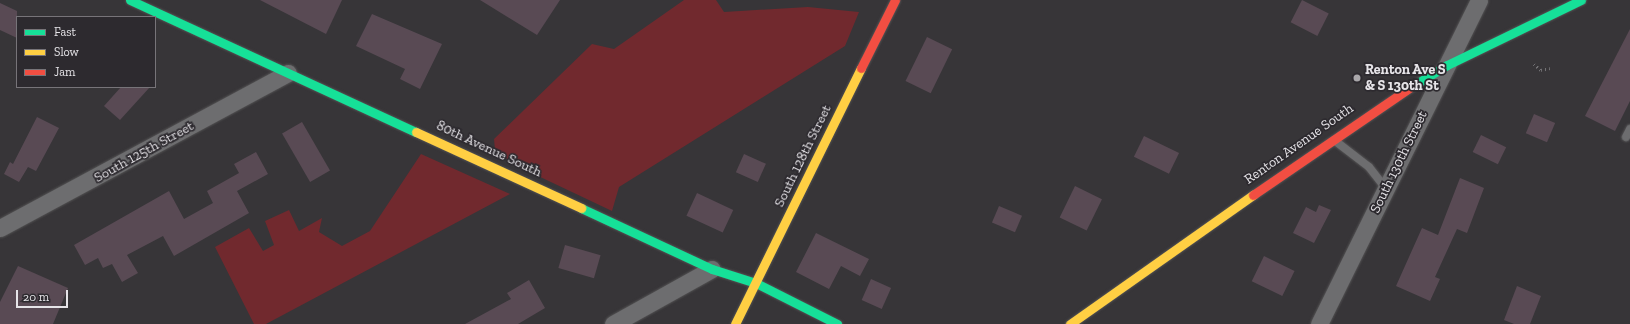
<!DOCTYPE html>
<html>
<head>
<meta charset="utf-8">
<style>
  body { margin:0 }
  #map { position:relative; width:1630px; height:324px; overflow:hidden; background:#373538; font-family:"Zilla Slab",serif }
  div>[style] { position:absolute }
  [style*='--x'] { left:calc(var(--x)*1px); top:calc(var(--y)*1px); width:calc(var(--w)*1px); rotate:calc(var(--a)*1deg) }
  .green>* { inset:0; background:#71292e }
  .building>* { inset:0; background:#594a54; transform-origin:0 0 }
  .path>* { height:2.5px; margin-top:-1.25px; transform-origin:0; background:repeating-linear-gradient(90deg,#727174 0 1px,transparent 0 4px) }
  .roads { filter:drop-shadow(0 0 1px #535253) drop-shadow(0 0 1px #535253) }
  .lane>* { height:8px; margin:-4px; padding:0 4px; transform-origin:4px; border-radius:4px; background:#6d6d6f }
  .street>* { height:17px; margin:-8.5px; padding:0 8.5px; transform-origin:8.5px; border-radius:8.5px; background:#6d6d6f }
  .fast>* { height:9px; margin:-4.5px; padding:0 4.5px; transform-origin:4.5px; border-radius:4.5px; background:#16e098 }
  .slow>* { height:9px; margin:-4.5px; padding:0 4.5px; transform-origin:4.5px; border-radius:4.5px; background:#ffcf43 }
  .jam>* { height:9px; margin:-4.5px; padding:0 4.5px; transform-origin:4.5px; border-radius:4.5px; background:#f24e42 }
  .dots>* { width:11px; height:11px; translate:-50% -50%; box-sizing:border-box; border:2px solid #2d2a2f; border-radius:50% }
  span { translate:-50% -50%; white-space:nowrap; text-align:center; line-height:1.15; -webkit-text-stroke:3.5px #2d2a2f; paint-order:stroke }
  .poi-label { font-size:14px; color:#e6e4e8; font-weight:700 }
  .left { translate:0 -50%; text-align:left }
  .street-label { font-size:14px; color:#e6e4e8 }
  .legend { position:absolute; left:16px; top:16px; width:140px; height:72px; box-sizing:border-box; background:#2d2a2f; border:1px solid #777479; margin:0; padding:5px 7px; list-style:none; font-size:12px; color:#e6e4e8 }
  .legend li { display:flex; align-items:center; gap:8px; height:20px }
  .legend b { width:20px; border:1px solid #777479 }
  .scale { position:absolute; left:16px; top:290px; width:52px; height:18px; box-sizing:border-box; border:2px solid #e6e4e8; border-top:0; padding-left:5px; font-size:12px; line-height:14px; white-space:nowrap; color:#e6e4e8; -webkit-text-stroke:3px #2d2a2f; paint-order:stroke }
</style>
</head>
<body>
<div id="map">
  <div class="green">
    <i style="clip-path:polygon(684px 0,716px 0,724px 12px,808px 7px,859px 12px,845px 46px,619px 187px,612px 211px,515px 165px,495px 150px,494px 139px,592px 44px,614px 49px)"></i>
    <i style="clip-path:polygon(421px 154px,510px 194px,266px 324px,254px 324px,215px 247px,249px 228px,263px 251px,274px 245px,265px 221px,289px 210px,299px 231px,322px 218px,319px 232px,342px 246px,370px 231px)"></i>
  </div>
  <div class="building">
    <i style="clip-path:polygon(260px 0,342px 0,326px 34px)"></i>
    <i style="clip-path:polygon(480px 0,560px 0,537px 35px)"></i>
    <i style="left:1302px;top:0;width:30px;height:25px;rotate:27deg"></i>
    <i style="clip-path:polygon(0 3px,17px 11px,17px 38px,0 30px)"></i>
    <i style="clip-path:polygon(372px 14px,442px 44px,420px 89px,400px 79px,405px 69px,356px 46px)"></i>
    <i style="clip-path:polygon(1630px 29px,1630px 101px,1615px 131px,1585px 116px)"></i>
    <i style="left:927px;top:37px;width:28px;height:49px;rotate:26deg"></i>
    <i style="clip-path:polygon(121px 87px,150px 87px,120px 120px,104px 106px)"></i>
    <i style="left:1534px;top:114px;width:23px;height:21px;rotate:23deg"></i>
    <i style="clip-path:polygon(37px 117px,59px 128px,36px 171px,28px 167px,19px 182px,4px 174px,10px 162px,13px 164px)"></i>
    <i style="left:302px;top:122px;width:56px;height:23px;rotate:60deg"></i>
    <i style="left:1481px;top:135px;width:28px;height:19px;rotate:26deg"></i>
    <i style="left:1144px;top:136px;width:39px;height:23px;rotate:26deg"></i>
    <i style="clip-path:polygon(256px 152px,268px 174px,237px 191px,249px 213px,174px 256px,163px 236px,127px 255px,138px 273px,122px 282px,112px 264px,103px 268px,98px 258px,85px 265px,74px 245px,169px 191px,184px 219px,213px 203px,207px 191px,239px 173px,234px 164px)"></i>
    <i style="left:744px;top:154px;width:24px;height:20px;rotate:24deg"></i>
    <i style="clip-path:polygon(1460px 178px,1484px 188px,1467px 233px,1457px 229px,1435px 277px,1440px 279px,1430px 301px,1396px 286px,1422px 228px,1438px 235px)"></i>
    <i style="left:1075px;top:186px;width:30px;height:35px;rotate:26deg"></i>
    <i style="left:697px;top:193px;width:40px;height:25px;rotate:25deg"></i>
    <i style="clip-path:polygon(1319px 205px,1331px 210px,1314px 243px,1293px 233px,1306px 207px,1316px 212px)"></i>
    <i style="left:999px;top:206px;width:25px;height:18px;rotate:23deg"></i>
    <i style="clip-path:polygon(816px 233px,869px 259px,860px 276px,841px 266px,829px 289px,796px 272px)"></i>
    <i style="left:565px;top:245px;width:37px;height:24px;rotate:16deg"></i>
    <i style="left:1264px;top:256px;width:34px;height:28px;rotate:26deg"></i>
    <i style="clip-path:polygon(18px 266px,68px 288px,53px 324px,0 324px,0 302px)"></i>
    <i style="left:871px;top:279px;width:22px;height:23px;rotate:24deg"></i>
    <i style="clip-path:polygon(529px 280px,545px 308px,518px 324px,465px 324px,511px 299px,507px 293px)"></i>
    <i style="clip-path:polygon(1517px 286px,1541px 296px,1530px 324px,1514px 324px,1504px 320px)"></i>
  </div>
  <div class="path">
    <i style="--x:1534;--y:64;--w:9;--a:41"></i>
    <i style="--x:1541;--y:70;--w:9;--a:-13"></i>
  </div>
  <div class="roads">
    <div class="lane">
      <i style="--x:1626;--y:137;--w:9;--a:-63"></i>
      <i style="--x:1334;--y:140;--w:44;--a:37.6"></i>
      <i style="--x:1369;--y:167;--w:28;--a:52"></i>
    </div>
    <div class="street">
      <i style="--x:0;--y:228;--w:327;--a:-28.3"></i>
      <i style="--x:613;--y:324;--w:113;--a:-29.1"></i>
      <i style="--x:1319;--y:324;--w:361;--a:-63.7"></i>
    </div>
    <div class="fast">
      <i style="--x:130;--y:0;--w:315;--a:24.8"></i>
      <i style="--x:1411;--y:87;--w:42;--a:-31.4"></i>
      <i style="--x:1447;--y:65;--w:149;--a:-25.9"></i>
      <i style="--x:581;--y:208;--w:145;--a:25"></i>
      <i style="--x:712;--y:269;--w:46;--a:17.7"></i>
      <i style="--x:756;--y:283;--w:91;--a:26.8"></i>
    </div>
    <div class="slow">
      <i style="--x:416;--y:132;--w:182;--a:24.7"></i>
      <i style="--x:735;--y:324;--w:285;--a:-63.8"></i>
      <i style="--x:1070;--y:324;--w:224;--a:-35.2"></i>
    </div>
    <div class="jam">
      <i style="--x:861;--y:68;--w:76;--a:-63.4"></i>
      <i style="--x:1253;--y:195;--w:191;--a:-34.4"></i>
    </div>
  </div>
  <div class="dots">
    <i style="left:1357px;top:78px;background:#a9a7aa"></i>
  </div>
  <div class="poi-label">
    <span class="left" style="left:1365px;top:78px">Renton Ave S<br>&amp; S 130th St</span>
  </div>
  <div class="street-label">
    <span style="left:1299px;top:144px;rotate:-35deg">Renton Avenue South</span>
    <span style="left:489px;top:149px;rotate:25deg">80th Avenue South</span>
    <span style="left:144px;top:152px;rotate:-29deg">South 125th Street</span>
    <span style="left:803px;top:156px;rotate:-64deg">South 128th Street</span>
    <span style="left:1399px;top:162px;rotate:-64deg">South 130th Street</span>
  </div>
  <ul class="legend">
  <li><b style="height:5px;background:#16e098"></b>Fast</li>
  <li><b style="height:5px;background:#ffcf43"></b>Slow</li>
  <li><b style="height:5px;background:#f24e42"></b>Jam</li>
  </ul>
  <div class="scale">20 m</div>
</div>
</body>
</html>
